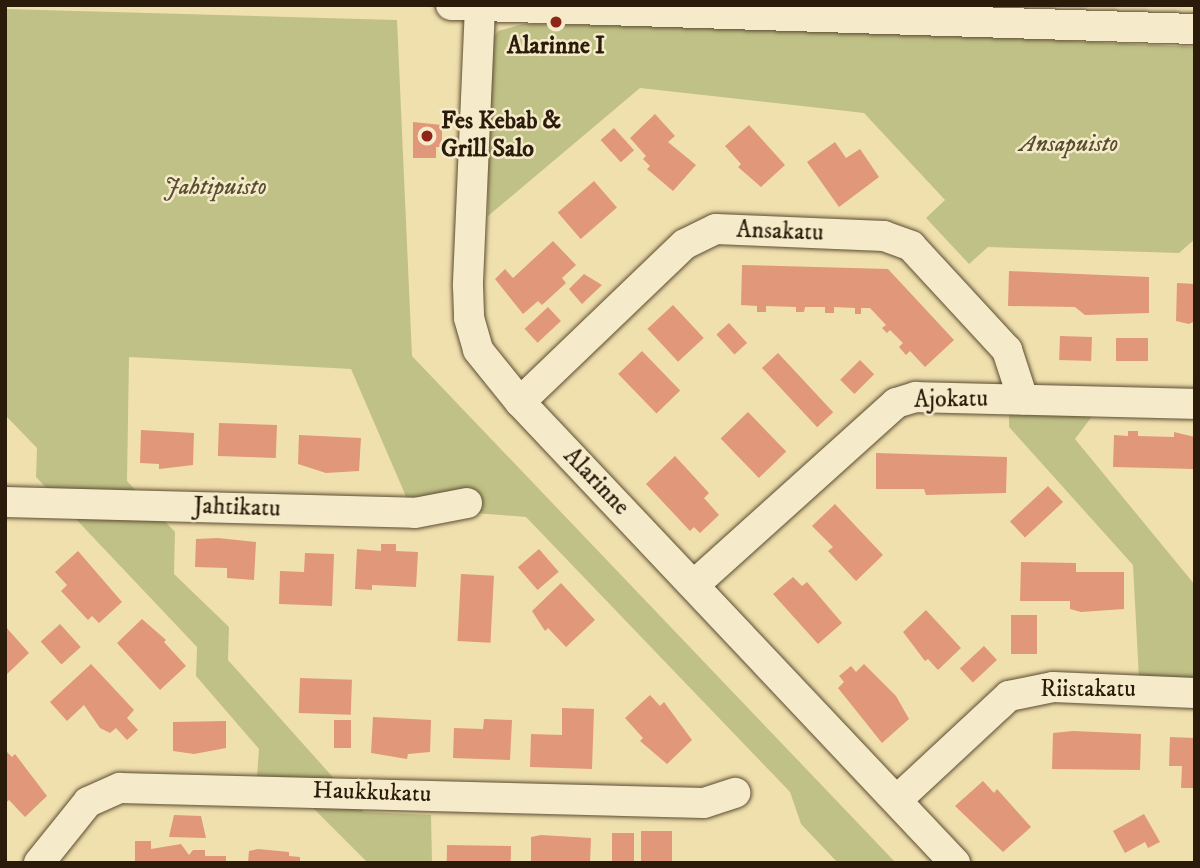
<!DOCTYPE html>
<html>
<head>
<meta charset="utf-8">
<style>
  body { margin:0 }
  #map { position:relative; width:1200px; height:868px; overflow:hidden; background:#f0e0ad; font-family:"IM FELL DW Pica",serif }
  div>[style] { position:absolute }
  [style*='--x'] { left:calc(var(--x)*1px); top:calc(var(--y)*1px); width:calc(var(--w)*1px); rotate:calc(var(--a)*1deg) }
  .green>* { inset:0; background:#c0c186 }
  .building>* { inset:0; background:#e1977a; transform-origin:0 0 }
  .roads { filter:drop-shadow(0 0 2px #5c4c33) drop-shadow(0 0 2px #5c4c33) }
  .minor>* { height:30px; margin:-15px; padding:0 15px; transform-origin:15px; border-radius:15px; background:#f5ebca }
  .dots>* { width:19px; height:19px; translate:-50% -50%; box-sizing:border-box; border:4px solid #f5ebca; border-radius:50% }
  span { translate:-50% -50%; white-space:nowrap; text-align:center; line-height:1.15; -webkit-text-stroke:5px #f5ebca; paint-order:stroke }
  .poi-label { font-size:24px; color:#2a1b0a; font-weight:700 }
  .left { translate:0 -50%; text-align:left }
  .park-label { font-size:24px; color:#574d2f; font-style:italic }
  .street-label { font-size:24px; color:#2a1b0a }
  .frame { position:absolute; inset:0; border:7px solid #2a1b0a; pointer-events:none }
</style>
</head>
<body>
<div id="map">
  <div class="green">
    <i style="clip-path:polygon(5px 9px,397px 20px,412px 356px,896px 863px,838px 863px,801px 824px,790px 792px,526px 517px,411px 508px,351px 369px,129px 357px,127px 481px,175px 532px,174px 574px,229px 627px,228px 660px,364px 812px,431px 815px,432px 863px,368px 863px,283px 778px,257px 777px,259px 749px,196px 676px,197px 647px,36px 477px,37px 448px,5px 415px)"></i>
    <i style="clip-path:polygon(523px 24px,829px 29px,1195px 47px,1195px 239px,1179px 253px,988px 247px,969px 264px,926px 218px,945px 200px,864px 113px,640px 88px,488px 216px,489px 44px,498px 31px)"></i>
    <i style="clip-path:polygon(1009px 411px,1093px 415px,1075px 439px,1195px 585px,1195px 682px,1139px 679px,1133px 565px,1009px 427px)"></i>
  </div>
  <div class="building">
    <i style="clip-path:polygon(655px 114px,675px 136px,668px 142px,696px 165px,673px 191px,647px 169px,650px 166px,643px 159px,646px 156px,630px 138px)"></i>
    <i style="clip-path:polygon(413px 122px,442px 125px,442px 147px,436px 147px,436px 158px,413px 158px)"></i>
    <i style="clip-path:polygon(749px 125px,785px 165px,761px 187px,738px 167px,741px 164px,725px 146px)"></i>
    <i style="left:614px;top:128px;width:30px;height:18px;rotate:48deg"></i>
    <i style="clip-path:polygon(835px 142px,846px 158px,860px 149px,879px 177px,839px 207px,807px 162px)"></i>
    <i style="left:594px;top:181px;width:35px;height:48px;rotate:49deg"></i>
    <i style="clip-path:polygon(553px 241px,576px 265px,562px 278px,566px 283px,542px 305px,538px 301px,523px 314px,495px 279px,505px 269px,513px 278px)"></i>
    <i style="clip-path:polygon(742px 265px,888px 269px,954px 340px,925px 367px,910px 351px,906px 355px,899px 347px,903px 343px,890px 330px,887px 333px,882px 328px,886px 325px,870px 308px,861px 308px,861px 314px,855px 314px,855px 308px,834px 307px,834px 313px,825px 313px,825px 307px,805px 307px,804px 312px,796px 312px,796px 307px,766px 306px,766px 312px,757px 312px,757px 306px,741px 305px)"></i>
    <i style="clip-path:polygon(1009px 271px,1149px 277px,1149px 313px,1085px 315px,1075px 307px,1008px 306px)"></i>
    <i style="clip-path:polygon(584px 274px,602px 285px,582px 304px,569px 289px)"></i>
    <i style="clip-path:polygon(1177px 283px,1195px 284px,1195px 321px,1189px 324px,1176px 321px)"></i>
    <i style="left:673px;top:305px;width:45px;height:35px;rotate:47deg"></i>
    <i style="left:548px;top:307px;width:19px;height:32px;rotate:47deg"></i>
    <i style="left:729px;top:323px;width:27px;height:17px;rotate:48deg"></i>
    <i style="left:1060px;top:336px;width:32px;height:24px;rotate:2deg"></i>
    <i style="left:1116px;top:338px;width:32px;height:23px"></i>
    <i style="left:642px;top:351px;width:55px;height:33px;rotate:46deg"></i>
    <i style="left:778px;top:353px;width:81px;height:22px;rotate:47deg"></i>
    <i style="left:860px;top:360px;width:20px;height:28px;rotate:45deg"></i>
    <i style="left:748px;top:412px;width:55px;height:38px;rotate:46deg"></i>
    <i style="left:219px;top:423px;width:58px;height:33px;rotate:2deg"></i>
    <i style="clip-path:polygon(141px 430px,194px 433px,193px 465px,159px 469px,159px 464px,140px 463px)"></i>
    <i style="clip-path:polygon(1128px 431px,1138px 431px,1138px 436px,1174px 437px,1174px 432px,1195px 437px,1195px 469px,1113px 467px,1114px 435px,1128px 436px)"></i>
    <i style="clip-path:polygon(299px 435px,361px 438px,359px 471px,326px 473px,298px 464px)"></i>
    <i style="clip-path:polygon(876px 453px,1007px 457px,1006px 493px,926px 495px,924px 489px,876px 489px)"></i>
    <i style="clip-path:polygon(675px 456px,709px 493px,704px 498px,719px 515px,700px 533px,694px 527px,690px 531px,646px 484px)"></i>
    <i style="left:1048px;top:486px;width:22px;height:52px;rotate:47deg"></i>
    <i style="clip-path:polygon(835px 504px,883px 555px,856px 581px,828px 551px,833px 547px,812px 526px)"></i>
    <i style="clip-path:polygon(218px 538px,256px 542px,254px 580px,227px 578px,227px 568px,195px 567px,196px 539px)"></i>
    <i style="clip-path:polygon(381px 544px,396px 544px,396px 551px,418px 552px,416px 587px,372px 585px,372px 590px,355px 589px,357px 549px,381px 551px)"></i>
    <i style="left:539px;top:549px;width:30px;height:28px;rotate:49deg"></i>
    <i style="clip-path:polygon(78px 551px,122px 602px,99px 623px,92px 616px,88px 620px,61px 591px,67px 585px,55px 572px)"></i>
    <i style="clip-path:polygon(305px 553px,334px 554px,332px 606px,279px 604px,280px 571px,304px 572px)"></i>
    <i style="clip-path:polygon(1021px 562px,1076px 563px,1076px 572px,1124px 572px,1124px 609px,1081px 612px,1070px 609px,1070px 601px,1020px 601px)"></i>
    <i style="left:461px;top:574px;width:33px;height:67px;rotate:3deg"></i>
    <i style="clip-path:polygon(793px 577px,802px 586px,807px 582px,842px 623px,818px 644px,773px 594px)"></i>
    <i style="clip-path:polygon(561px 583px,595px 620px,566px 647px,548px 628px,545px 631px,532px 611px)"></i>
    <i style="clip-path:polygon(926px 610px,961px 648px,938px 670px,928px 659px,925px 661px,903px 632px)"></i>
    <i style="left:1011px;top:615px;width:26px;height:39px"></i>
    <i style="clip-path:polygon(142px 619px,166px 640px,164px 642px,186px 666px,160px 690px,117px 643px)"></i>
    <i style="left:60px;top:624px;width:31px;height:26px;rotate:48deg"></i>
    <i style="clip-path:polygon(5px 626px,29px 653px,5px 676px)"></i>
    <i style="left:984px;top:646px;width:19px;height:33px;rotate:47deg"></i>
    <i style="clip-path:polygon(91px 664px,134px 710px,127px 718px,138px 730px,127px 740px,116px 728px,110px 733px,100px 728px,84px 705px,67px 721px,50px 702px)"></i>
    <i style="clip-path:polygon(864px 664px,896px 696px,909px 719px,882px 743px,838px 688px,844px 682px,839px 676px,851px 666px,856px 672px)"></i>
    <i style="left:300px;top:678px;width:52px;height:35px;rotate:2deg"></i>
    <i style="clip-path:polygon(650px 695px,660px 706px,664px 702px,692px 740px,667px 764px,640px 741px,643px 738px,625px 718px)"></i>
    <i style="clip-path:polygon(562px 708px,594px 709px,592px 769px,530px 767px,531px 734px,562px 735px)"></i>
    <i style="clip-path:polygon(373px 717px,431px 720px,430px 752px,408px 754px,407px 759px,371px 753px)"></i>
    <i style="clip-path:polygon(484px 719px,512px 720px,510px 760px,453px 758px,454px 728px,483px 729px)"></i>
    <i style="left:334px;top:720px;width:17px;height:28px"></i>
    <i style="clip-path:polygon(226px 721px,226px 748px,194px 754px,173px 751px,173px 722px)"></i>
    <i style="clip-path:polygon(1073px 731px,1141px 734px,1140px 770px,1052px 769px,1053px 733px)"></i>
    <i style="clip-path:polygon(1170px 737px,1195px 738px,1195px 788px,1181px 788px,1182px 766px,1169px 766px)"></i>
    <i style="clip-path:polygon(7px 752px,12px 757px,15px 754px,47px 796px,25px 817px,9px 800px,5px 803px)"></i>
    <i style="clip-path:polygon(983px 781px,994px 793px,997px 789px,1031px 827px,1003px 852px,955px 806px)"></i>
    <i style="clip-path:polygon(1144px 814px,1160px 842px,1148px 848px,1145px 842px,1125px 853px,1113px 831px)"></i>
    <i style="clip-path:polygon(174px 815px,201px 816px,206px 838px,169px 837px)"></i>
    <i style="left:641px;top:831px;width:31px;height:32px"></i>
    <i style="left:612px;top:833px;width:22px;height:30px"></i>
    <i style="clip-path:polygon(541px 835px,591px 838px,590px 863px,531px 863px,531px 837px)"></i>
    <i style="clip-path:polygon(135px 841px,151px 841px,151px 849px,181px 844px,189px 855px,193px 850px,205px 850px,205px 856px,226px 856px,226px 863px,135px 863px)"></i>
    <i style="left:447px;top:845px;width:64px;height:18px;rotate:1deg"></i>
    <i style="clip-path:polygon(258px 849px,289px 852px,289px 856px,300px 857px,300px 863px,248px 863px,249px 851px)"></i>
  </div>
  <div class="roads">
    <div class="minor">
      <i style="--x:451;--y:5;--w:744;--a:1.85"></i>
      <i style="--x:480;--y:7;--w:279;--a:92.5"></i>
      <i style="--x:468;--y:286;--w:32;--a:88"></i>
      <i style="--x:469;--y:318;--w:33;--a:74"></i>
      <i style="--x:478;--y:350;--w:67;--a:51.1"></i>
      <i style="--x:520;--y:402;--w:634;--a:46.66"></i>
      <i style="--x:520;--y:402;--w:228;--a:-43.8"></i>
      <i style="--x:685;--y:244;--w:34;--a:-26"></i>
      <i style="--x:716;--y:229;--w:168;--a:2.4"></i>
      <i style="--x:884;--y:236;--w:29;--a:20"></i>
      <i style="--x:911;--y:246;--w:142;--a:47.3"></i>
      <i style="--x:1007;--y:350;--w:52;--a:71.9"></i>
      <i style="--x:5;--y:502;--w:410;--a:1.5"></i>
      <i style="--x:415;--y:513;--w:53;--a:-10.9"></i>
      <i style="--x:694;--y:585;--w:272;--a:-42"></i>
      <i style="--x:896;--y:403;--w:21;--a:-17"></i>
      <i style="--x:916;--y:397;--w:279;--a:1.4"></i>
      <i style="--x:897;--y:800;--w:153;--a:-42.9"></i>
      <i style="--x:1009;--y:696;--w:45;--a:-11.6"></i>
      <i style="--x:1053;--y:687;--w:142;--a:2.4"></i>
      <i style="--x:39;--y:863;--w:78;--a:-51.2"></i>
      <i style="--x:88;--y:802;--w:35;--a:-24"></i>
      <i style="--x:120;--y:788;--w:584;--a:1.47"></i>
      <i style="--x:704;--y:803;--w:33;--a:-18"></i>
    </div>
  </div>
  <div class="dots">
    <i style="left:556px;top:22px;background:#8f2418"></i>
    <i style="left:427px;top:136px;background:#8f2418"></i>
  </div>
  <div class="poi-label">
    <span style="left:556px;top:47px">Alarinne I</span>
    <span class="left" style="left:441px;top:136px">Fes Kebab &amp;<br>Grill Salo</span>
  </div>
  <div class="park-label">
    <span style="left:1069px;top:145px">Ansapuisto</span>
    <span style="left:215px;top:188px">Jahtipuisto</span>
  </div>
  <div class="street-label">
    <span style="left:780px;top:232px;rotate:2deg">Ansakatu</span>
    <span style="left:951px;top:400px;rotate:-1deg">Ajokatu</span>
    <span style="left:596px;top:482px;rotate:46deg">Alarinne</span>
    <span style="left:237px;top:508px;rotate:2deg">Jahtikatu</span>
    <span style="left:1088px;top:690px">Riistakatu</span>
    <span style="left:372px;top:793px;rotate:2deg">Haukkukatu</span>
  </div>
  <div class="frame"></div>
</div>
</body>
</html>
